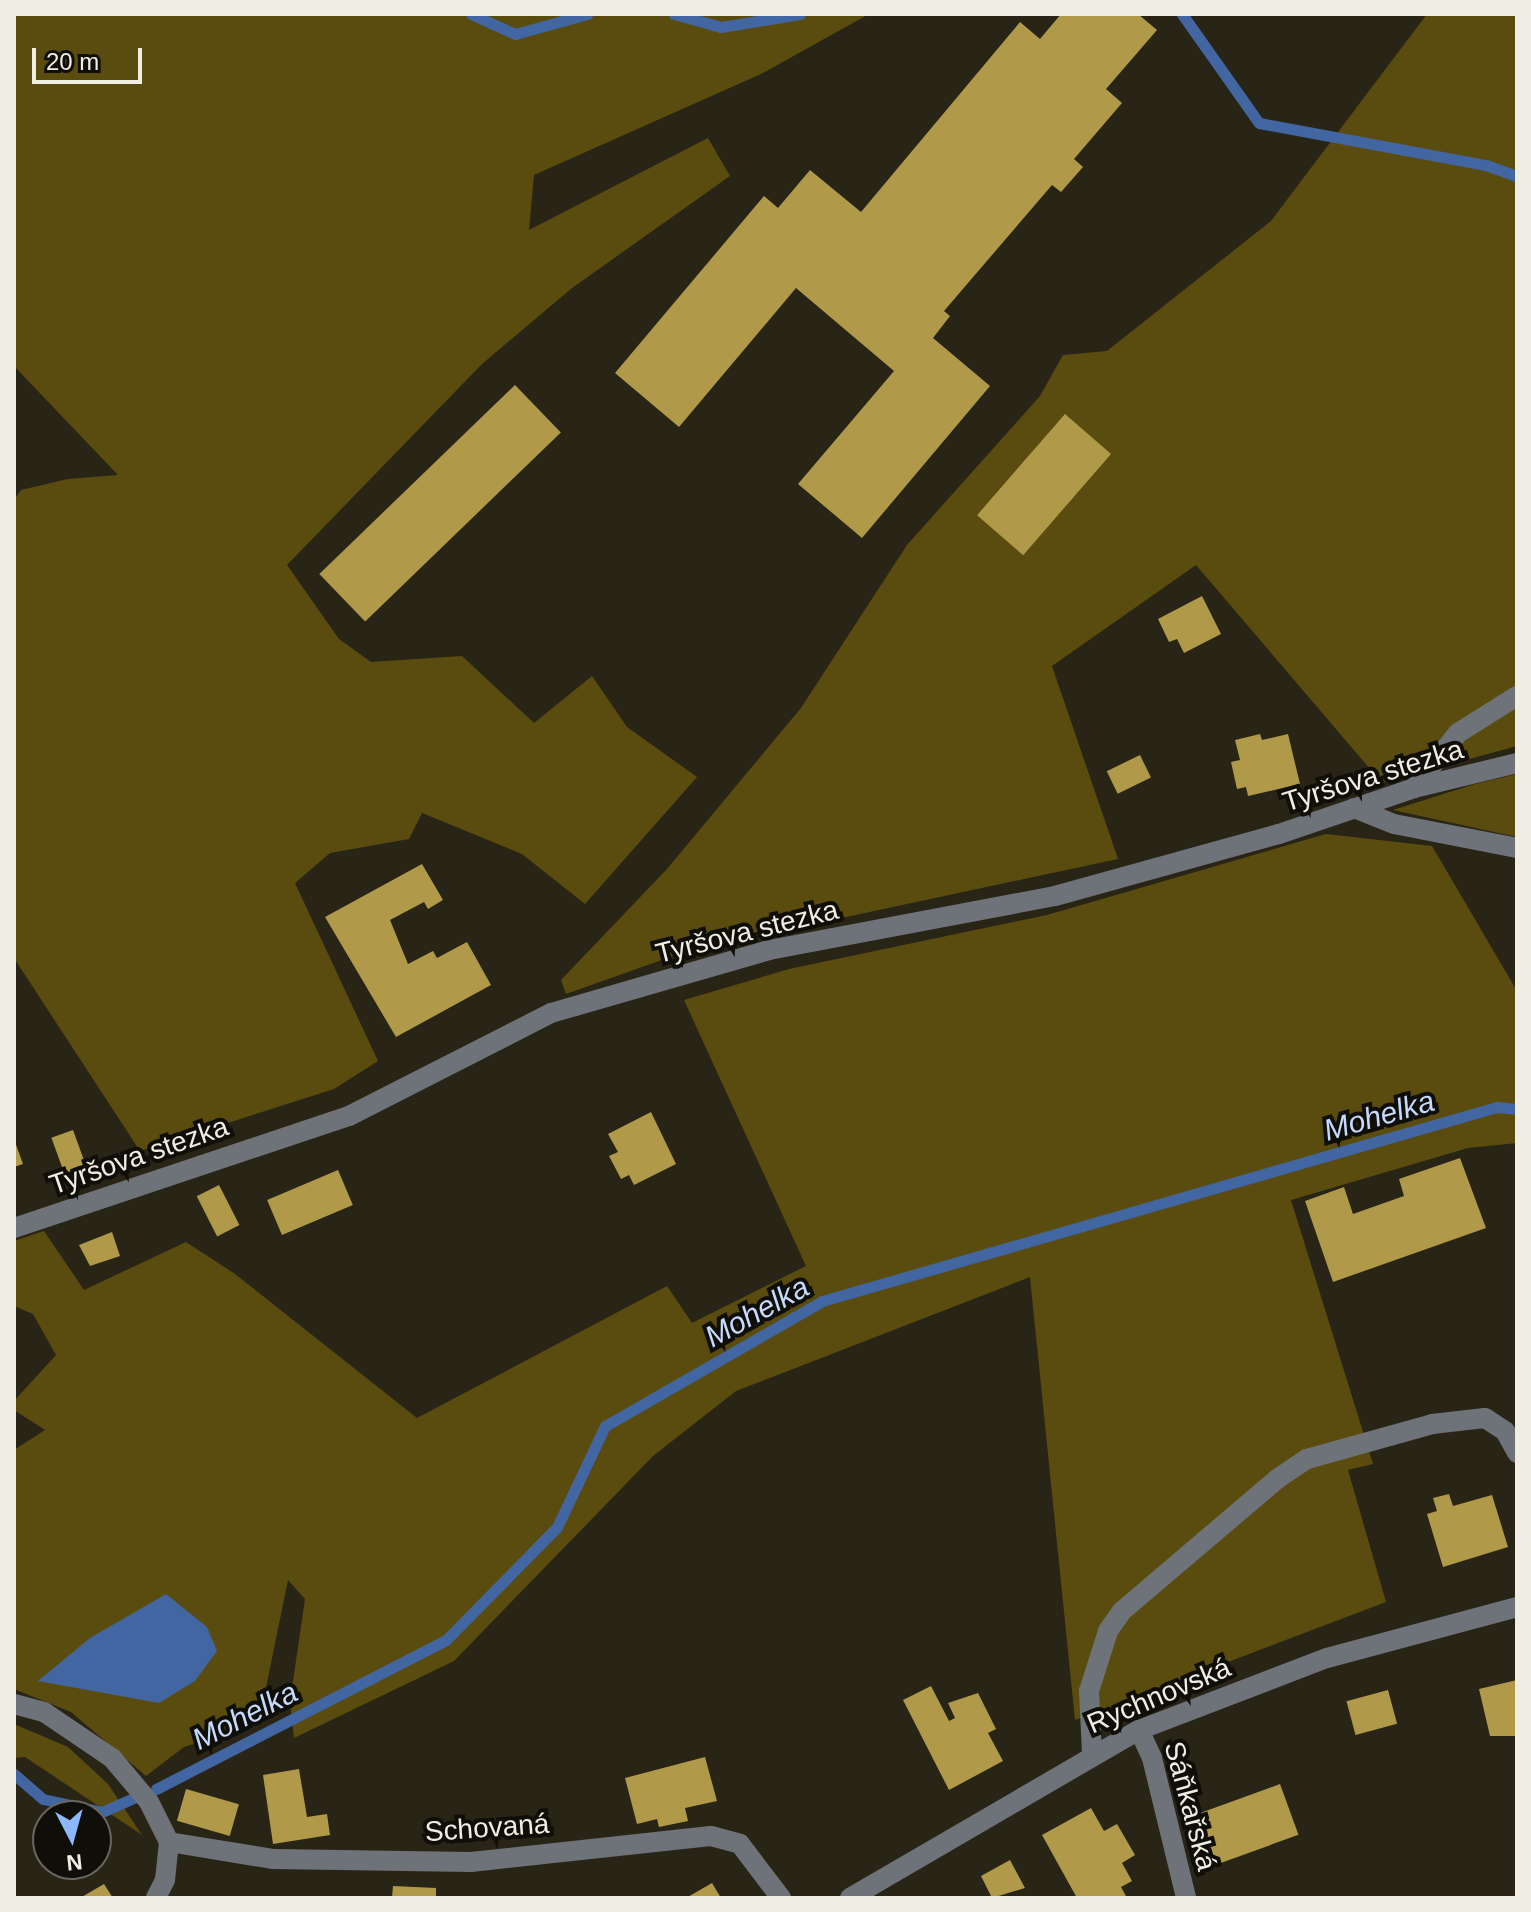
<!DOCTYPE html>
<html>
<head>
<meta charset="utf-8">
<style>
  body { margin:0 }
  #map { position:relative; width:1531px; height:1912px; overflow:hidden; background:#292516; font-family:Arial,sans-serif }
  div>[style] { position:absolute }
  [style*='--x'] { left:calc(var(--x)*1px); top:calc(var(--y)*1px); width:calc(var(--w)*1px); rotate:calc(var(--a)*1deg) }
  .green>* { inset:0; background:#5a4c0f }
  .water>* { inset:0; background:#4266a2 }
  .stream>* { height:11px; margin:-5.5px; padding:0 5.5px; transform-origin:5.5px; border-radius:5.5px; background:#4266a2 }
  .building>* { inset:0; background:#b09a49; transform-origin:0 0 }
  .minor>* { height:20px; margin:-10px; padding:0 10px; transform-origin:10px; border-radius:10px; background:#6e737a }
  span { translate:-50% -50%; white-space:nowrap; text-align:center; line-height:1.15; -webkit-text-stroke:8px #100e08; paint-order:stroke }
  .street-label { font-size:28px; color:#f0ede3 }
  .water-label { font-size:30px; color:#c5dafd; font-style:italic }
  .frame { position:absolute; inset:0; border:16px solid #f0ede3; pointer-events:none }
  .north { position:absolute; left:32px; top:1800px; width:80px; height:80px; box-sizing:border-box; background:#100e08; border:2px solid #6a6760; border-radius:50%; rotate:174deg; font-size:22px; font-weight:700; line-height:32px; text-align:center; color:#f0ede3 }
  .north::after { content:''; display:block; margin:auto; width:28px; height:36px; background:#8eb8fd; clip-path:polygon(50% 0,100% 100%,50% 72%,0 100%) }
  .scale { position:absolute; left:32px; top:48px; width:110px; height:36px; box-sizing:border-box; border:4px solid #f0ede3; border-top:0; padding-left:10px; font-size:24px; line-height:28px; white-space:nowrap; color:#f0ede3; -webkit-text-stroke:6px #100e08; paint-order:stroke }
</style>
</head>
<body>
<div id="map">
  <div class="green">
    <i style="clip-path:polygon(14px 14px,869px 14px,761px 74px,534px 175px,529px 230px,708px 138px,730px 176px,572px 288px,482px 364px,287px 565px,339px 639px,371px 662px,462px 656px,534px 723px,592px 676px,627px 727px,697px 777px,585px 904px,522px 854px,422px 813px,409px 839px,330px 853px,295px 883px,378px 1061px,334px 1089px,140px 1151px,14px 958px,14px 500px,21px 490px,68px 479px,118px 475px,14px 366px)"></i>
    <i style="clip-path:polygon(1427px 14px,1517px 14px,1517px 746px,1382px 783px,1196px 565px,1052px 666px,1118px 859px,687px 951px,566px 994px,561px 980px,667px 869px,801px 708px,907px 545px,1040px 396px,1063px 355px,1107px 351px,1271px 221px)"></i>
    <i style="clip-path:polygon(1517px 774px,1517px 837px,1393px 810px,1475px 784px)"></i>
    <i style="clip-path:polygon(1326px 834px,1432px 846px,1517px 991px,1517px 1143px,1468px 1148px,1291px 1200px,1373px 1464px,1348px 1470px,1386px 1602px,1075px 1720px,1030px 1277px,736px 1391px,653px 1456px,454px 1661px,294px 1738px,290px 1702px,305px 1599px,288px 1580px,260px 1717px,251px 1725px,184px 1747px,146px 1776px,71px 1712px,14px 1689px,14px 1450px,45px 1430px,14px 1410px,14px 1401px,56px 1355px,33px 1314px,14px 1306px,14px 1241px,44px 1231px,84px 1290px,186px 1242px,235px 1274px,417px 1418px,667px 1286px,692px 1323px,806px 1266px,684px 1000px,789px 969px,1047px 915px)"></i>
    <i style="clip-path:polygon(14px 1724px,68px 1747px,108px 1784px,142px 1835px,25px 1757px,14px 1758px)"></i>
  </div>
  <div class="water">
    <i style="clip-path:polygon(166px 1594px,207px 1627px,217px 1651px,195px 1681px,159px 1703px,38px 1681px,90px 1638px)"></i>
  </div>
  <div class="stream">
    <i style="--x:471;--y:14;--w:48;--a:24.4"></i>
    <i style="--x:515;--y:34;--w:75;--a:-15.5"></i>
    <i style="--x:674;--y:14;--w:49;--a:15.5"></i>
    <i style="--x:721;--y:27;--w:80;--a:-9.3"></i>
    <i style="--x:1182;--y:14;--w:133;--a:54.8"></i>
    <i style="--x:1259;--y:123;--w:231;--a:10.5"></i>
    <i style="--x:1486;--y:165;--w:33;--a:20"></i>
    <i style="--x:14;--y:1774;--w:38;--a:41"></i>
    <i style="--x:43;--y:1799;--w:60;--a:12.4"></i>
    <i style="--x:102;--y:1812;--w:35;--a:-24"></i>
    <i style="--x:156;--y:1789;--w:326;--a:-27.2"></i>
    <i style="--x:446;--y:1640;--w:158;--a:-45.5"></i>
    <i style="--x:557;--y:1527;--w:112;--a:-64.6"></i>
    <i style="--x:605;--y:1426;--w:250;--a:-29.9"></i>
    <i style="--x:822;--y:1301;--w:702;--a:-16.04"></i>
    <i style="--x:1497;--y:1107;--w:20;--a:6"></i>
  </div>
  <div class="building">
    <i style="clip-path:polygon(1061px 14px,1138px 14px,1157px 30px,1106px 89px,1122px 103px,1074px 159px,1083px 167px,1061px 192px,1052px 185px,944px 311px,950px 316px,933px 338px,990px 386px,862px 538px,798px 484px,894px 371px,796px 288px,679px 427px,615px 373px,764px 196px,778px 208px,810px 170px,861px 212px,1020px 22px,1040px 39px)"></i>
    <i style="left:515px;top:385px;width:66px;height:272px;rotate:46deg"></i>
    <i style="left:1065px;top:414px;width:61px;height:134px;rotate:41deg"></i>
    <i style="clip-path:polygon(1202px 596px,1221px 634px,1184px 653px,1177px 639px,1169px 642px,1158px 619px)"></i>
    <i style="clip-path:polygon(1260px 734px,1262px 740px,1288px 734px,1300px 784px,1248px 796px,1246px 787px,1237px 789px,1231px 762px,1240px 760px,1235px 740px)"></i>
    <i style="left:1140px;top:755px;width:25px;height:37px;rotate:64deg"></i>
    <i style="clip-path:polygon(422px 864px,443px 900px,428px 909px,424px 902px,390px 920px,408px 964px,433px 951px,437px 958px,467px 942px,491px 985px,396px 1037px,325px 917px)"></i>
    <i style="clip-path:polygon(651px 1112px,676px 1164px,634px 1185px,629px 1175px,621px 1179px,609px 1156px,618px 1152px,608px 1134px)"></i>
    <i style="left:73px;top:1130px;width:38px;height:23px;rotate:70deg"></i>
    <i style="clip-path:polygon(14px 1139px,23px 1164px,14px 1167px)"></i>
    <i style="clip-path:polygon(1460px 1158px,1486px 1228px,1333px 1282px,1305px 1201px,1344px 1187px,1353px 1214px,1404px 1196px,1399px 1179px)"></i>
    <i style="left:338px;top:1170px;width:38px;height:77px;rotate:67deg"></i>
    <i style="left:219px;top:1185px;width:45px;height:25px;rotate:63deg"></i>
    <i style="clip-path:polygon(112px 1232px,120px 1256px,90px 1266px,79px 1245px)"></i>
    <i style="clip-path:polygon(1449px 1494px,1453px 1506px,1492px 1495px,1508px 1547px,1443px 1567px,1427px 1514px,1437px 1511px,1433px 1498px)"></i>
    <i style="clip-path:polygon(1517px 1680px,1517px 1736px,1490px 1736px,1479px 1689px)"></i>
    <i style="clip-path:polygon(931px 1686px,949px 1721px,955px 1718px,948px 1703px,978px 1693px,996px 1729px,988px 1733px,1003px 1761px,949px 1790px,903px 1700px)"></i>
    <i style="left:1388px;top:1690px;width:35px;height:43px;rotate:75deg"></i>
    <i style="clip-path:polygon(705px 1757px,717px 1801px,685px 1808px,688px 1821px,659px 1827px,657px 1819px,637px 1824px,625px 1778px)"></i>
    <i style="clip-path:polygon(299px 1769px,307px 1817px,327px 1814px,330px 1835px,273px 1844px,263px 1775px)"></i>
    <i style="left:1280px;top:1784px;width:54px;height:93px;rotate:70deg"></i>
    <i style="left:186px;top:1789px;width:55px;height:33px;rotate:16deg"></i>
    <i style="clip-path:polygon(1091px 1808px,1104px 1831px,1117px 1824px,1135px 1855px,1122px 1863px,1132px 1881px,1121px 1887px,1127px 1898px,1077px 1898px,1042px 1835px)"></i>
    <i style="clip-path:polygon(1010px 1860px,1025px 1888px,992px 1898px,981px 1876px)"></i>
    <i style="clip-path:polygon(712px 1883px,721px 1898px,686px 1898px)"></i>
    <i style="clip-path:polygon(104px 1884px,113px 1898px,80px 1898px)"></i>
    <i style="clip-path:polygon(393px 1886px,436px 1888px,436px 1898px,392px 1898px)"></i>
  </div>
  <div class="minor">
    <i style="--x:1414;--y:788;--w:70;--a:-51.3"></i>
    <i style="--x:1458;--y:733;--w:70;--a:-32.1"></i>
    <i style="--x:1354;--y:808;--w:43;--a:21.8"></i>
    <i style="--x:1394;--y:824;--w:125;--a:11"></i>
    <i style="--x:14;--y:1228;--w:353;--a:-18.5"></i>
    <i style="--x:349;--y:1116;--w:227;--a:-27"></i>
    <i style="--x:551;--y:1013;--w:227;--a:-16.1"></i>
    <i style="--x:769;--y:950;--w:291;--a:-10.7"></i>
    <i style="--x:1055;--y:896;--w:232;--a:-15.5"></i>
    <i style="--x:1279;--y:834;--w:143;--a:-18.8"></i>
    <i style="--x:1414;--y:788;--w:106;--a:-13.6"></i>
    <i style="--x:14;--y:1704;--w:31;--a:15"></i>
    <i style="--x:44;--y:1712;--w:82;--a:34.1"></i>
    <i style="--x:112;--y:1758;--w:57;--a:49.9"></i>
    <i style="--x:149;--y:1802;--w:45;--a:63.4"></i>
    <i style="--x:169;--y:1842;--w:38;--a:96"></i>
    <i style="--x:165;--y:1880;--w:20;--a:117"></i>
    <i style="--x:1139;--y:1730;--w:31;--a:65"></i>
    <i style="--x:1152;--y:1758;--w:144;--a:76.3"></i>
    <i style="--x:1092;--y:1753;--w:62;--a:-92.8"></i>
    <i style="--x:1089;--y:1691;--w:63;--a:-72.4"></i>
    <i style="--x:1108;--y:1631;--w:24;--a:-55"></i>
    <i style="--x:1122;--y:1611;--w:204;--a:-40.4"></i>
    <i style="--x:1277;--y:1479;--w:36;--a:-34"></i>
    <i style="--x:1307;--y:1459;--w:130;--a:-15.6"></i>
    <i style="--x:1432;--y:1424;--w:53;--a:-6.5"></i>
    <i style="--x:1485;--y:1418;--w:24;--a:33"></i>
    <i style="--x:1505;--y:1431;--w:25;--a:61"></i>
    <i style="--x:169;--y:1842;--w:105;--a:9.3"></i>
    <i style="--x:273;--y:1859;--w:198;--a:0.9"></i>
    <i style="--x:471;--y:1862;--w:241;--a:-6.2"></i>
    <i style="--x:711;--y:1836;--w:30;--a:15"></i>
    <i style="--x:740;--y:1844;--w:68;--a:52.8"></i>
    <i style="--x:850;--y:1898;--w:334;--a:-30.2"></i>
    <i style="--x:1139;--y:1730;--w:201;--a:-21"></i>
    <i style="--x:1327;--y:1658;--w:197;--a:-15"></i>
  </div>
  <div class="street-label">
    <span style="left:1373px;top:776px;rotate:-17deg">Tyršova stezka</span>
    <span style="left:747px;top:932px;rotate:-14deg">Tyršova stezka</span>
    <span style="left:139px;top:1156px;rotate:-19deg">Tyršova stezka</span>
    <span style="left:1159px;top:1696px;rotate:-23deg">Rychnovská</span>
    <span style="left:1190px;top:1806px;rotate:75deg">Sáňkařská</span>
    <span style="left:487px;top:1828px;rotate:-4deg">Schovaná</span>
  </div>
  <div class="water-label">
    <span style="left:1379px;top:1116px;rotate:-16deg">Mohelka</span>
    <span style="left:757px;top:1312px;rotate:-29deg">Mohelka</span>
    <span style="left:245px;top:1716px;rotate:-27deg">Mohelka</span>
  </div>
  <div class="frame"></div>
  <div class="north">N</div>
  <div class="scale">20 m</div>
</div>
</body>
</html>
